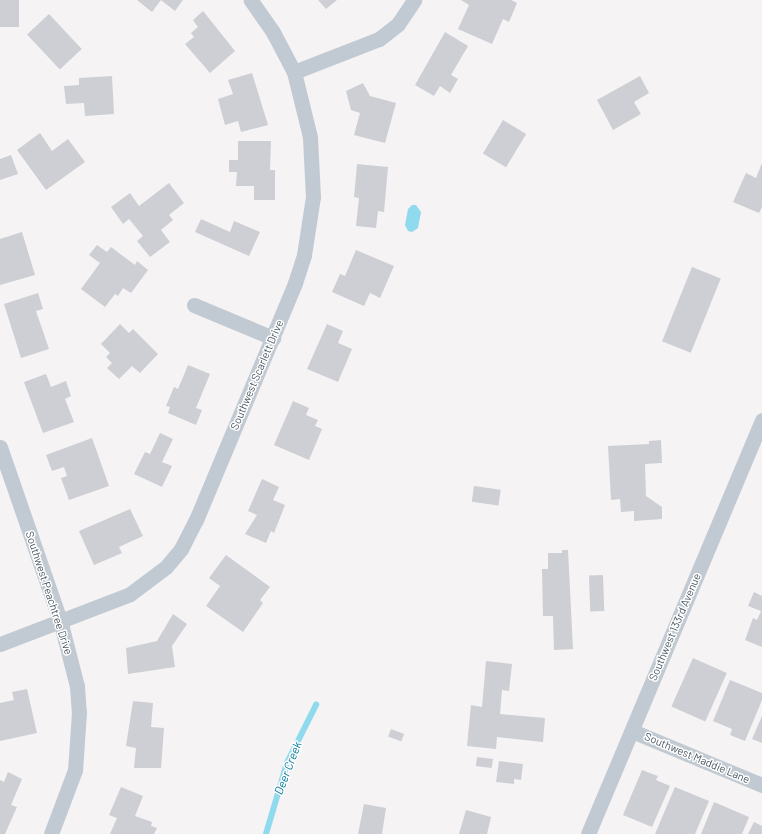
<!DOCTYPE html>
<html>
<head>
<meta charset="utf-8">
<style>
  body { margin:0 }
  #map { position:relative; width:762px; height:834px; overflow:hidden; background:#f5f3f3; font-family:Barlow,sans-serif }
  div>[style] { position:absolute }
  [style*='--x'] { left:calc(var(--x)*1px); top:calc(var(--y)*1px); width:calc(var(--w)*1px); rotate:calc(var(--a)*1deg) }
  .water>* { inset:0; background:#90daee }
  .stream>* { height:5.5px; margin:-2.75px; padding:0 2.75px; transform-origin:2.75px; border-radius:2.75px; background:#90daee }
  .building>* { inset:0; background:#cdcfd5; transform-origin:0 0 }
  .street>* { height:15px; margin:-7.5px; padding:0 7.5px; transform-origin:7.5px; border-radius:7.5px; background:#c1cad2 }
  span { translate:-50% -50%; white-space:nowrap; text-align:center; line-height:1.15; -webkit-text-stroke:3px #fff; paint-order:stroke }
  .street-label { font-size:11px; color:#4a5661 }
  .water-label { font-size:12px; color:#0c7c9b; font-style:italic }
</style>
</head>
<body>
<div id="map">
  <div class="water">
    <i style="clip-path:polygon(412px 205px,416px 205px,421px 212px,418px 228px,412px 232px,408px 231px,405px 225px,408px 209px)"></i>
  </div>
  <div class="stream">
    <i style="--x:266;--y:834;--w:74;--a:-73.5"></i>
    <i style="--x:287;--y:763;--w:65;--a:-63.4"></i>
  </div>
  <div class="building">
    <i style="left:0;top:0;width:19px;height:27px"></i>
    <i style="clip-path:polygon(137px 0,183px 0,175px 11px,161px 0,152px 12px)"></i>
    <i style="clip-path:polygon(318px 0,337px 0,326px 9px)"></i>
    <i style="clip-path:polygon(461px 0,511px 0,517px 3px,509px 22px,503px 19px,492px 44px,458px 29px,469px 5px)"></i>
    <i style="clip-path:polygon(203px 11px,235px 51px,210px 73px,185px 44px,194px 37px,191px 33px,198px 27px,193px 20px)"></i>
    <i style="left:49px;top:14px;width:48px;height:30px;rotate:47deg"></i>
    <i style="clip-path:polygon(445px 32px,468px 46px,451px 75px,458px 79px,450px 93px,440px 86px,434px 96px,415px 85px)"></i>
    <i style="clip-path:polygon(252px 73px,268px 125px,241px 132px,238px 121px,225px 125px,218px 99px,233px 94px,228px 80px)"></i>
    <i style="clip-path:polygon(112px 76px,114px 114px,85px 116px,84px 103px,66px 104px,64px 86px,79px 85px,79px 78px)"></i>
    <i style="clip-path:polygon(640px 76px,649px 93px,634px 102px,641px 114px,613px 130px,597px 100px)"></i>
    <i style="clip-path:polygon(363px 83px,370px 96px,396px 103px,385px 143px,354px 135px,360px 113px,351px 110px,346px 91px)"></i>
    <i style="left:503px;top:120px;width:27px;height:39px;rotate:31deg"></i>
    <i style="clip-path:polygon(40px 133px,52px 151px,68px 139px,85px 162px,46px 190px,17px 150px)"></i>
    <i style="clip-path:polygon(238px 141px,271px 141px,270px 170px,275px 170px,275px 200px,254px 200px,254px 186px,236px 186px,237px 172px,229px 172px,229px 160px,238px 160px)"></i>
    <i style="clip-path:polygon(11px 155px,18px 174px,0 180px,0 159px)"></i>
    <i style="clip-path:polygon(762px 163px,762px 207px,759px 213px,733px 202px,746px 173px,756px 178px)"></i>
    <i style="clip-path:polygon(357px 164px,388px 167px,384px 212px,378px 211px,376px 228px,356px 226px,359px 198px,354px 197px)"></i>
    <i style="clip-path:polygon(169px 183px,184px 203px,169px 215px,173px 220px,161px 230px,170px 242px,150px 257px,137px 241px,143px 236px,129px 219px,123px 224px,111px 207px,130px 193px,139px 206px)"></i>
    <i style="clip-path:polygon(201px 219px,230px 232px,234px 221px,260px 232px,249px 256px,195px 232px)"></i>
    <i style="clip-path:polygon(22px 232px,35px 275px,0 285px,0 239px)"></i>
    <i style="clip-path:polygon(97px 245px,107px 252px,111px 247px,135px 265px,137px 261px,148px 270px,131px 293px,123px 288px,118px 296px,115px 294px,105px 307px,81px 289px,100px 263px,89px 255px)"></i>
    <i style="clip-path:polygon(356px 250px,394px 266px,380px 298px,370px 293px,364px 306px,332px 292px,340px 274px,345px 276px)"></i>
    <i style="left:692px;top:267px;width:31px;height:80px;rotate:22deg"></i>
    <i style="clip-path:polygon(38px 293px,43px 309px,36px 311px,49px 349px,21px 358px,4px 304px)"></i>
    <i style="clip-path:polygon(120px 324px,129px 333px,133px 329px,158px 354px,140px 373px,132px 366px,119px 379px,107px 368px,112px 363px,106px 357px,110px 353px,101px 344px)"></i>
    <i style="clip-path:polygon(327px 324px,343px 331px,338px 343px,352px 349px,338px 382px,307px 369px)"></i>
    <i style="clip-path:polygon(188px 365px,210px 374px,196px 408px,202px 410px,196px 425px,168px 413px,170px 407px,166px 406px,174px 387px,178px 389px)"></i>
    <i style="clip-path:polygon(46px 374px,51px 387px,66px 381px,71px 396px,65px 399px,74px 422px,43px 433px,24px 382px)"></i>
    <i style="clip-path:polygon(293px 401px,309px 408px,306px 415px,318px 420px,315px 426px,322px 429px,309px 460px,274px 445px)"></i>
    <i style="clip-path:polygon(160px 433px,173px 439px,162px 462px,172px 466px,162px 487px,134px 474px,145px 452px,150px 454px)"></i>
    <i style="clip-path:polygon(92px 438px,109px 486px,69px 500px,61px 478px,67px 476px,64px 467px,52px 471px,46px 455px)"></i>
    <i style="clip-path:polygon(661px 440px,662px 463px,645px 464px,646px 496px,662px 507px,662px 519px,634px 521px,634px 511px,621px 512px,620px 499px,611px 500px,608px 446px,649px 444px,649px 441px)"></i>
    <i style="clip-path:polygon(262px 479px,279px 487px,273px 500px,285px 505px,274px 533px,271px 531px,266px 543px,245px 534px,257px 515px,248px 511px)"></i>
    <i style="left:474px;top:486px;width:27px;height:16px;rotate:8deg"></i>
    <i style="clip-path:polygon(130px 509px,143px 536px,119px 547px,122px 553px,94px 565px,79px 531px)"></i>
    <i style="clip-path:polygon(562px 550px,568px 550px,573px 649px,554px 650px,553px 616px,543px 616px,542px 569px,548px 569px,548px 553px,562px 553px)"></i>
    <i style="clip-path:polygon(226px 555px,270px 587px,260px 600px,263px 603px,243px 632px,206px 606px,220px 586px,209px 578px)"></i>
    <i style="left:603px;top:575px;width:36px;height:14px;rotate:88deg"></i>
    <i style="clip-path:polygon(754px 592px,762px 596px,762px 647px,745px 640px,753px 618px,757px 620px,761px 611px,748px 606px)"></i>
    <i style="clip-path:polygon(173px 614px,187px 624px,172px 646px,175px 667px,128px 674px,126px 648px,157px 641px)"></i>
    <i style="left:693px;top:658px;width:37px;height:53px;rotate:24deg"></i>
    <i style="clip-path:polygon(486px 661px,512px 664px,509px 691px,502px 690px,500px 714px,545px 718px,543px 742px,497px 737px,496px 749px,467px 746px,471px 705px,482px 707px)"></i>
    <i style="clip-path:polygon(730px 680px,762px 693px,762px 700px,745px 741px,730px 735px,732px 729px,713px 721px)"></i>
    <i style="clip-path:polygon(27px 689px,37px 733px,0 741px,0 703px,14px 700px,12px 692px)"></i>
    <i style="clip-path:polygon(133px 701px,153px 703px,151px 727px,164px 728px,161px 768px,134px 768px,136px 748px,126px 746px)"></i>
    <i style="clip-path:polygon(762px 716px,762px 743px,752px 739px)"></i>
    <i style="left:391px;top:729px;width:14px;height:8px;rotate:21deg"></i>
    <i style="left:477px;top:757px;width:16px;height:9px;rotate:7deg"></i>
    <i style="clip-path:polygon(499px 761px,523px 764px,521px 780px,514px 779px,514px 784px,496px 782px)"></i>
    <i style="clip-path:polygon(642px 770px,658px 776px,656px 780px,670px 786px,652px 827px,623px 815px)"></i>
    <i style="clip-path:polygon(8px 772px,22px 779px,11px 805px,17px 807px,5px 834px,0 834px,0 780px,4px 782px)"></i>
    <i style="clip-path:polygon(121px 787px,143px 796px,135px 816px,152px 822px,151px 826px,157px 828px,154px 834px,110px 834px,117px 818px,109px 815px)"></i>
    <i style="clip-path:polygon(675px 787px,709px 801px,695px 834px,655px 834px)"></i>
    <i style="clip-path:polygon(714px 802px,749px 817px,742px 834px,701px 834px)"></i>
    <i style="clip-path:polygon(364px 804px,386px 808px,382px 834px,358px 834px)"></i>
    <i style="clip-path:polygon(466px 810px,491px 817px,487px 834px,459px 834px)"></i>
    <i style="clip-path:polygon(754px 822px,762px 826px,762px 834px,748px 834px)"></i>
  </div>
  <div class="street">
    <i style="--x:294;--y:72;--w:91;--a:-21.2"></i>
    <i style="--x:379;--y:39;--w:24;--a:-38"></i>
    <i style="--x:398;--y:24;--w:29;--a:-56"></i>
    <i style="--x:194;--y:305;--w:86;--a:22.7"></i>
    <i style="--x:0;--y:447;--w:183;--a:70.9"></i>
    <i style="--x:60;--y:620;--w:68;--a:75.6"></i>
    <i style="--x:77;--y:686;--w:26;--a:86"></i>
    <i style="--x:79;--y:712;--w:58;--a:93.9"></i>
    <i style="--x:75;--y:770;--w:68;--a:110.6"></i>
    <i style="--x:0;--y:644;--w:139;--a:-21"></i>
    <i style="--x:130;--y:594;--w:45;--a:-36.9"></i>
    <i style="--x:166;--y:567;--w:23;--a:-50"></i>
    <i style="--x:181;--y:549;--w:33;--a:-63"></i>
    <i style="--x:196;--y:520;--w:257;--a:-67.3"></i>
    <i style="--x:295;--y:283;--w:29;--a:-72"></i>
    <i style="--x:304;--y:255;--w:59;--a:-81.2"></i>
    <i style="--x:313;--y:197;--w:60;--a:-92.9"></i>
    <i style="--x:310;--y:137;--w:67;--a:-103.8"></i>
    <i style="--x:294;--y:72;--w:45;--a:-117.7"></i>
    <i style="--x:273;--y:32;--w:39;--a:-125"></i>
    <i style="--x:632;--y:731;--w:141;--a:22.6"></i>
    <i style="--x:588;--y:834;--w:449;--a:-67.2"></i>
  </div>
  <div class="street-label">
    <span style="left:257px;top:375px;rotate:-67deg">Southwest Scarlett Drive</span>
    <span style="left:49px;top:593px;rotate:72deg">Southwest Peachtree Drive</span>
    <span style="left:675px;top:627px;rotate:-67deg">Southwest 133rd Avenue</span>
    <span style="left:697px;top:758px;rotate:23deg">Southwest Maddie Lane</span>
  </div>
  <div class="water-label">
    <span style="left:288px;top:768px;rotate:-69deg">Deer Creek</span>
  </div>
</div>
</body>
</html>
